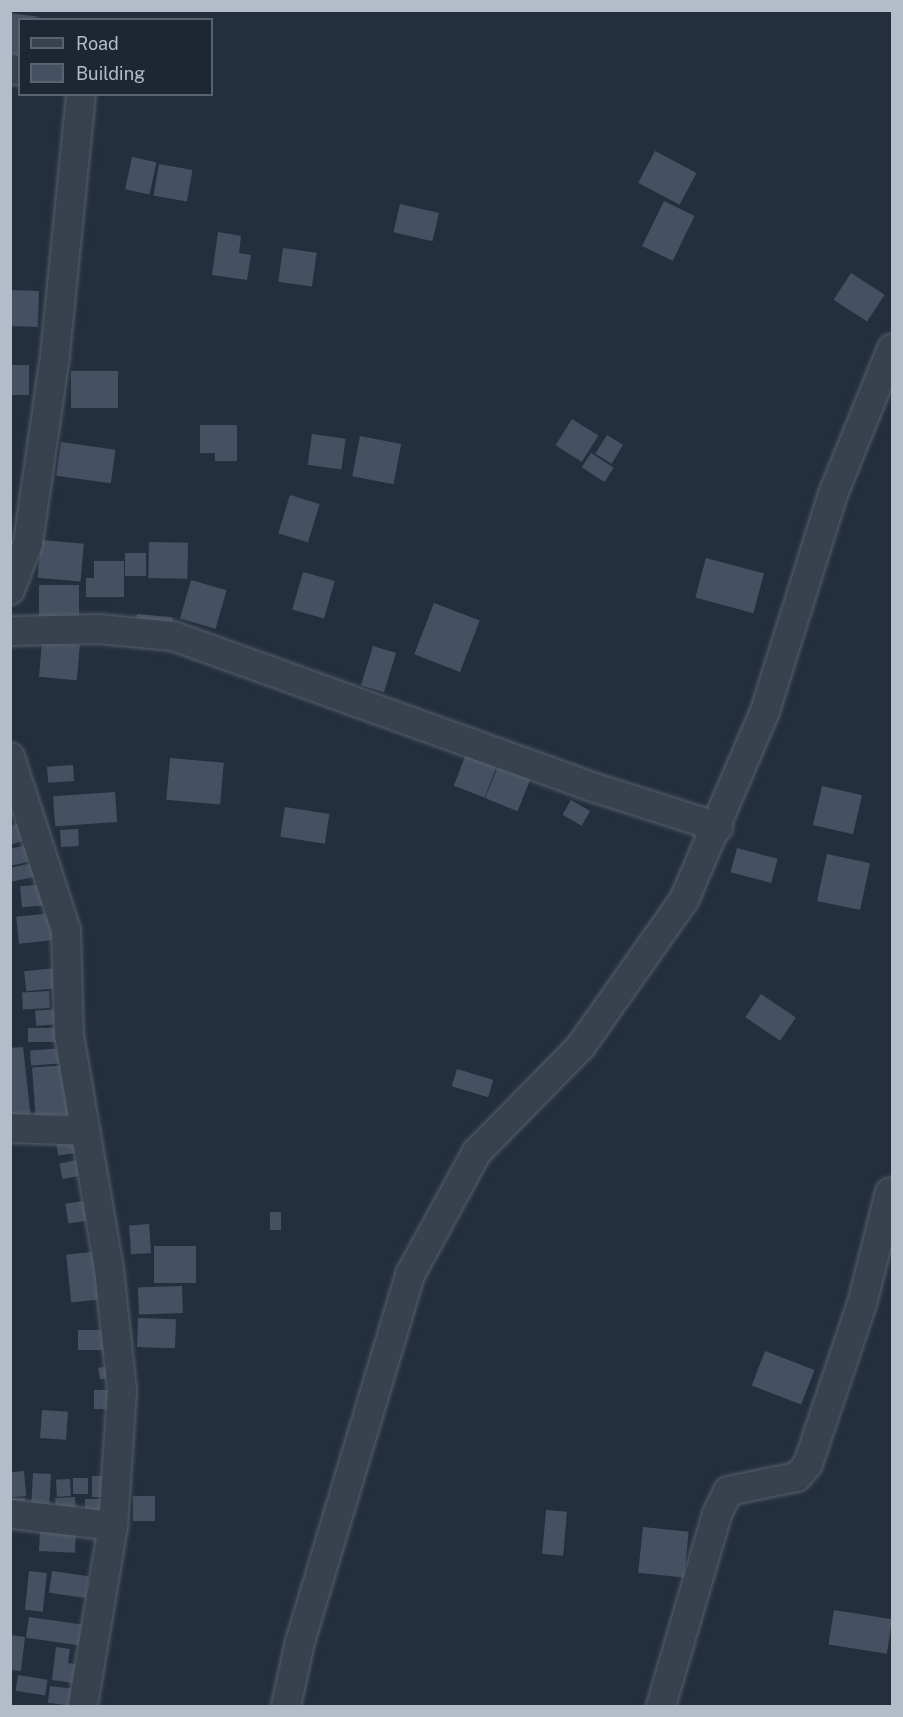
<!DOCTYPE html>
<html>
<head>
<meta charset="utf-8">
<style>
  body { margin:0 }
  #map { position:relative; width:903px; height:1717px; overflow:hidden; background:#242f3e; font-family:"Public Sans",sans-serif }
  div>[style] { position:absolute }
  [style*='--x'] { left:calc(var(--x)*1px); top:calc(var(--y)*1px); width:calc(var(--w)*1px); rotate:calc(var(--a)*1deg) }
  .building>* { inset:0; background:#455162; transform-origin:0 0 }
  .roads { filter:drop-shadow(0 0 2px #565f6c) drop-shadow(0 0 2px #565f6c) }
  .minor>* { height:28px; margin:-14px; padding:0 14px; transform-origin:14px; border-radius:14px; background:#38414e }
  span { translate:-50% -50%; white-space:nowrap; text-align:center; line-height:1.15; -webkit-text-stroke:4.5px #1d2633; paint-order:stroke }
  .frame { position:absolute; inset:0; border:12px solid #b4bcc9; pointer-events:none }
  .legend { position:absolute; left:18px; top:18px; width:195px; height:78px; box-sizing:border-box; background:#1d2633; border:2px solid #59626f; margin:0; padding:8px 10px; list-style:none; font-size:18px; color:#b4bcc9 }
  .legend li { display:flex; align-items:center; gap:12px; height:30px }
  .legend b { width:30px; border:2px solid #59626f }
</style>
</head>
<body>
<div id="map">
  <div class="building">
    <i style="clip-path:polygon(10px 13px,41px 17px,20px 20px,20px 56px,10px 54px)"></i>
    <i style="left:655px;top:151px;width:47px;height:36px;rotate:28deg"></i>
    <i style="left:132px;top:157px;width:25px;height:33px;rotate:12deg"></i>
    <i style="left:159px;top:164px;width:34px;height:32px;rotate:10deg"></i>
    <i style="left:664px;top:201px;width:34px;height:50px;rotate:26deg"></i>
    <i style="left:400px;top:204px;width:40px;height:29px;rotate:13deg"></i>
    <i style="clip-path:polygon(218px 232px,241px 236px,239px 253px,251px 255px,247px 280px,212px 275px)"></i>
    <i style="left:283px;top:248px;width:34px;height:34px;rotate:8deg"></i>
    <i style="left:851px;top:273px;width:40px;height:32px;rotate:33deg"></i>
    <i style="left:10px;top:290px;width:29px;height:36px;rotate:2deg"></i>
    <i style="left:10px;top:365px;width:19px;height:30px"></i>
    <i style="left:71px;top:371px;width:47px;height:37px"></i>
    <i style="left:572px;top:419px;width:31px;height:31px;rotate:32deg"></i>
    <i style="clip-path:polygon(200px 425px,237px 425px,237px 461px,215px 461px,215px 453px,200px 453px)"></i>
    <i style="left:312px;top:434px;width:34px;height:31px;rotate:8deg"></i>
    <i style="left:607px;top:435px;width:19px;height:22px;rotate:32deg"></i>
    <i style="left:360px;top:436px;width:42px;height:41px;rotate:11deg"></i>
    <i style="left:61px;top:442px;width:55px;height:34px;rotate:8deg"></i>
    <i style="left:591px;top:453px;width:27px;height:17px;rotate:33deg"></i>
    <i style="left:290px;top:495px;width:31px;height:40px;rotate:17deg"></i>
    <i style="left:41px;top:540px;width:43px;height:38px;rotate:5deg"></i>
    <i style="left:149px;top:542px;width:39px;height:36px;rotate:1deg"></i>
    <i style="left:125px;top:553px;width:21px;height:23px"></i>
    <i style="left:706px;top:558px;width:60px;height:41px;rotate:15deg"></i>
    <i style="clip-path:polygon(94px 561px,124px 561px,124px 597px,86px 597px,86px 578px,94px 578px)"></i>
    <i style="left:303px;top:572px;width:33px;height:39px;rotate:16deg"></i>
    <i style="left:191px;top:580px;width:37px;height:40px;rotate:16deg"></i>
    <i style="left:39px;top:585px;width:40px;height:32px"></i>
    <i style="left:434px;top:603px;width:49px;height:55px;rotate:21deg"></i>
    <i style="left:137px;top:614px;width:36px;height:13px;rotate:5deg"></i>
    <i style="left:42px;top:642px;width:38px;height:35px;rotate:5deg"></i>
    <i style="left:373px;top:646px;width:24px;height:41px;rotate:17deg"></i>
    <i style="left:466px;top:754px;width:33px;height:34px;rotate:21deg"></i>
    <i style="left:170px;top:758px;width:54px;height:42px;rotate:5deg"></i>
    <i style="left:500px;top:761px;width:35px;height:40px;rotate:22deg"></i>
    <i style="left:73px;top:765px;width:16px;height:26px;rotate:86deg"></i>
    <i style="left:822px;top:786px;width:41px;height:40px;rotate:13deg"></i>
    <i style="left:115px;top:792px;width:30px;height:62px;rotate:86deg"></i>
    <i style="left:571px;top:800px;width:22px;height:17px;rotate:30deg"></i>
    <i style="left:285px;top:807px;width:45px;height:30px;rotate:9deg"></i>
    <i style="clip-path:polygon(25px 821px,31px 838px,10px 845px,10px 826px)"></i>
    <i style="left:78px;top:829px;width:17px;height:18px;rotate:87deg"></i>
    <i style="clip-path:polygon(33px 843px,37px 860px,10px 866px,10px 849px)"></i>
    <i style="left:737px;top:848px;width:42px;height:25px;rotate:15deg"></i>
    <i style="left:827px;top:854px;width:44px;height:48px;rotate:12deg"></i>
    <i style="clip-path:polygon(36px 862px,39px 876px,10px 882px,10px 868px)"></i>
    <i style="left:47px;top:884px;width:21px;height:27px;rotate:85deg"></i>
    <i style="left:53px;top:913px;width:27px;height:37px;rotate:84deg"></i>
    <i style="left:56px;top:968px;width:20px;height:32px;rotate:84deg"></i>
    <i style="left:49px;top:991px;width:17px;height:27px;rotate:87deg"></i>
    <i style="left:761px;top:994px;width:42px;height:28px;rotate:34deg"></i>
    <i style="left:59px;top:1009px;width:15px;height:24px;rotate:86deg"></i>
    <i style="left:65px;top:1028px;width:14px;height:37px;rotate:90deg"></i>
    <i style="clip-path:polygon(23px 1047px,31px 1119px,10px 1121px,10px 1048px)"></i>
    <i style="left:65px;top:1048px;width:15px;height:35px;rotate:86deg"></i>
    <i style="left:69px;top:1065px;width:49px;height:37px;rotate:86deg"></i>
    <i style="left:457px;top:1069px;width:38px;height:18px;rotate:17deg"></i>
    <i style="left:73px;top:1133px;width:20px;height:18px;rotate:81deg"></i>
    <i style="left:82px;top:1159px;width:16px;height:23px;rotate:79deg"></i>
    <i style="left:89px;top:1200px;width:20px;height:24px;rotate:81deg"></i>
    <i style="left:270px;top:1212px;width:11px;height:18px"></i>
    <i style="left:149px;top:1224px;width:29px;height:20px;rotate:86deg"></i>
    <i style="left:154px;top:1246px;width:42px;height:37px"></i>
    <i style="left:101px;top:1251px;width:48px;height:35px;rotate:84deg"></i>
    <i style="left:182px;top:1286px;width:27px;height:44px;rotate:88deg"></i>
    <i style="left:138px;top:1318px;width:38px;height:29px;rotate:2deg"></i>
    <i style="left:78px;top:1330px;width:26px;height:20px"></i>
    <i style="left:765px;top:1351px;width:53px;height:37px;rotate:21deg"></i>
    <i style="left:109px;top:1366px;width:12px;height:11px;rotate:81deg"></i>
    <i style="left:94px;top:1390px;width:21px;height:19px"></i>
    <i style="left:42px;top:1410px;width:26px;height:28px;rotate:4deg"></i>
    <i style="left:24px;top:1471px;width:25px;height:14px;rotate:85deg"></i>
    <i style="left:33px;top:1473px;width:18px;height:32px;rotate:3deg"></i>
    <i style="left:92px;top:1476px;width:15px;height:21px"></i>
    <i style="left:73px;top:1478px;width:15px;height:16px"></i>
    <i style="left:70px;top:1479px;width:17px;height:14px;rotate:87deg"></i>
    <i style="left:133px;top:1496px;width:22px;height:25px"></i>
    <i style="left:75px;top:1497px;width:18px;height:20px;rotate:87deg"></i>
    <i style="left:10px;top:1498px;width:15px;height:15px"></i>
    <i style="left:85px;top:1499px;width:21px;height:20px"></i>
    <i style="left:546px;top:1510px;width:21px;height:44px;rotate:5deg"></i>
    <i style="left:643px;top:1527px;width:46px;height:46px;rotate:6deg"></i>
    <i style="left:40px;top:1531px;width:36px;height:20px;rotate:3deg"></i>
    <i style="left:29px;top:1571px;width:18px;height:39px;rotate:6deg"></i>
    <i style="left:52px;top:1571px;width:37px;height:22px;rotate:8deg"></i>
    <i style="left:834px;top:1610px;width:59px;height:35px;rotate:9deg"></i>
    <i style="left:29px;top:1617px;width:53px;height:21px;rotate:8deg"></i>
    <i style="clip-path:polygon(10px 1635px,25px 1637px,21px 1671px,10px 1670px)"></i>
    <i style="clip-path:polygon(56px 1647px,70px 1649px,68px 1663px,83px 1665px,80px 1684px,52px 1680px)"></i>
    <i style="left:18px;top:1675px;width:30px;height:16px;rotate:9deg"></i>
    <i style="left:50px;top:1686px;width:25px;height:17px;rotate:7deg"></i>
  </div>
  <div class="roads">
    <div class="minor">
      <i style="--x:10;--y:69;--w:10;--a:11"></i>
      <i style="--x:10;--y:590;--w:50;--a:-69"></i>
      <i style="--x:28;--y:543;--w:190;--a:-81.8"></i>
      <i style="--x:55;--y:355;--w:262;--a:-84.3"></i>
      <i style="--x:10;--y:631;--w:89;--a:-1.3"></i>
      <i style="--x:99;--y:629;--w:74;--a:5.4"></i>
      <i style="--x:173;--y:636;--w:436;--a:19.8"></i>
      <i style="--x:583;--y:784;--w:142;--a:17.7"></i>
      <i style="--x:10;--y:757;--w:182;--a:72.1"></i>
      <i style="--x:66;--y:930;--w:105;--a:88.4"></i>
      <i style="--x:69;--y:1035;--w:237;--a:80.3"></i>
      <i style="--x:109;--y:1269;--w:123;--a:83.9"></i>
      <i style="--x:122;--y:1391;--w:135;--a:93.8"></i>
      <i style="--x:113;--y:1526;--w:182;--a:99.5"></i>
      <i style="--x:10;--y:1128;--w:75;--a:2.3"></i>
      <i style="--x:10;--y:1514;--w:104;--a:6.6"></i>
      <i style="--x:286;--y:1706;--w:66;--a:-77.7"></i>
      <i style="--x:300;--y:1642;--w:385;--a:-73.3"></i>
      <i style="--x:411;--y:1273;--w:138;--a:-61.4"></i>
      <i style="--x:477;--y:1152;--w:148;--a:-45.5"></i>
      <i style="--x:581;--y:1046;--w:179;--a:-54.8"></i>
      <i style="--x:684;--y:900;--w:206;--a:-66.8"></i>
      <i style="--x:765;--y:711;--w:227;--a:-72.6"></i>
      <i style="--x:833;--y:494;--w:157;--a:-67.9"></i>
      <i style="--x:661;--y:1706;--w:200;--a:-73.7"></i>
      <i style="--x:717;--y:1514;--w:25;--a:-64"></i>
      <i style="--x:728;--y:1491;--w:70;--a:-11.5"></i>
      <i style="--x:797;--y:1477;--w:17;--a:-50"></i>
      <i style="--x:808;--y:1464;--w:169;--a:-71.4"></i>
      <i style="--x:862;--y:1304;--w:115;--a:-76"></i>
    </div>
  </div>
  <div class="frame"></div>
  <ul class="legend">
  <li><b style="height:8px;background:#38414e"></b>Road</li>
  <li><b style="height:16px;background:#455162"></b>Building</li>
  </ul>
</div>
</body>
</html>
